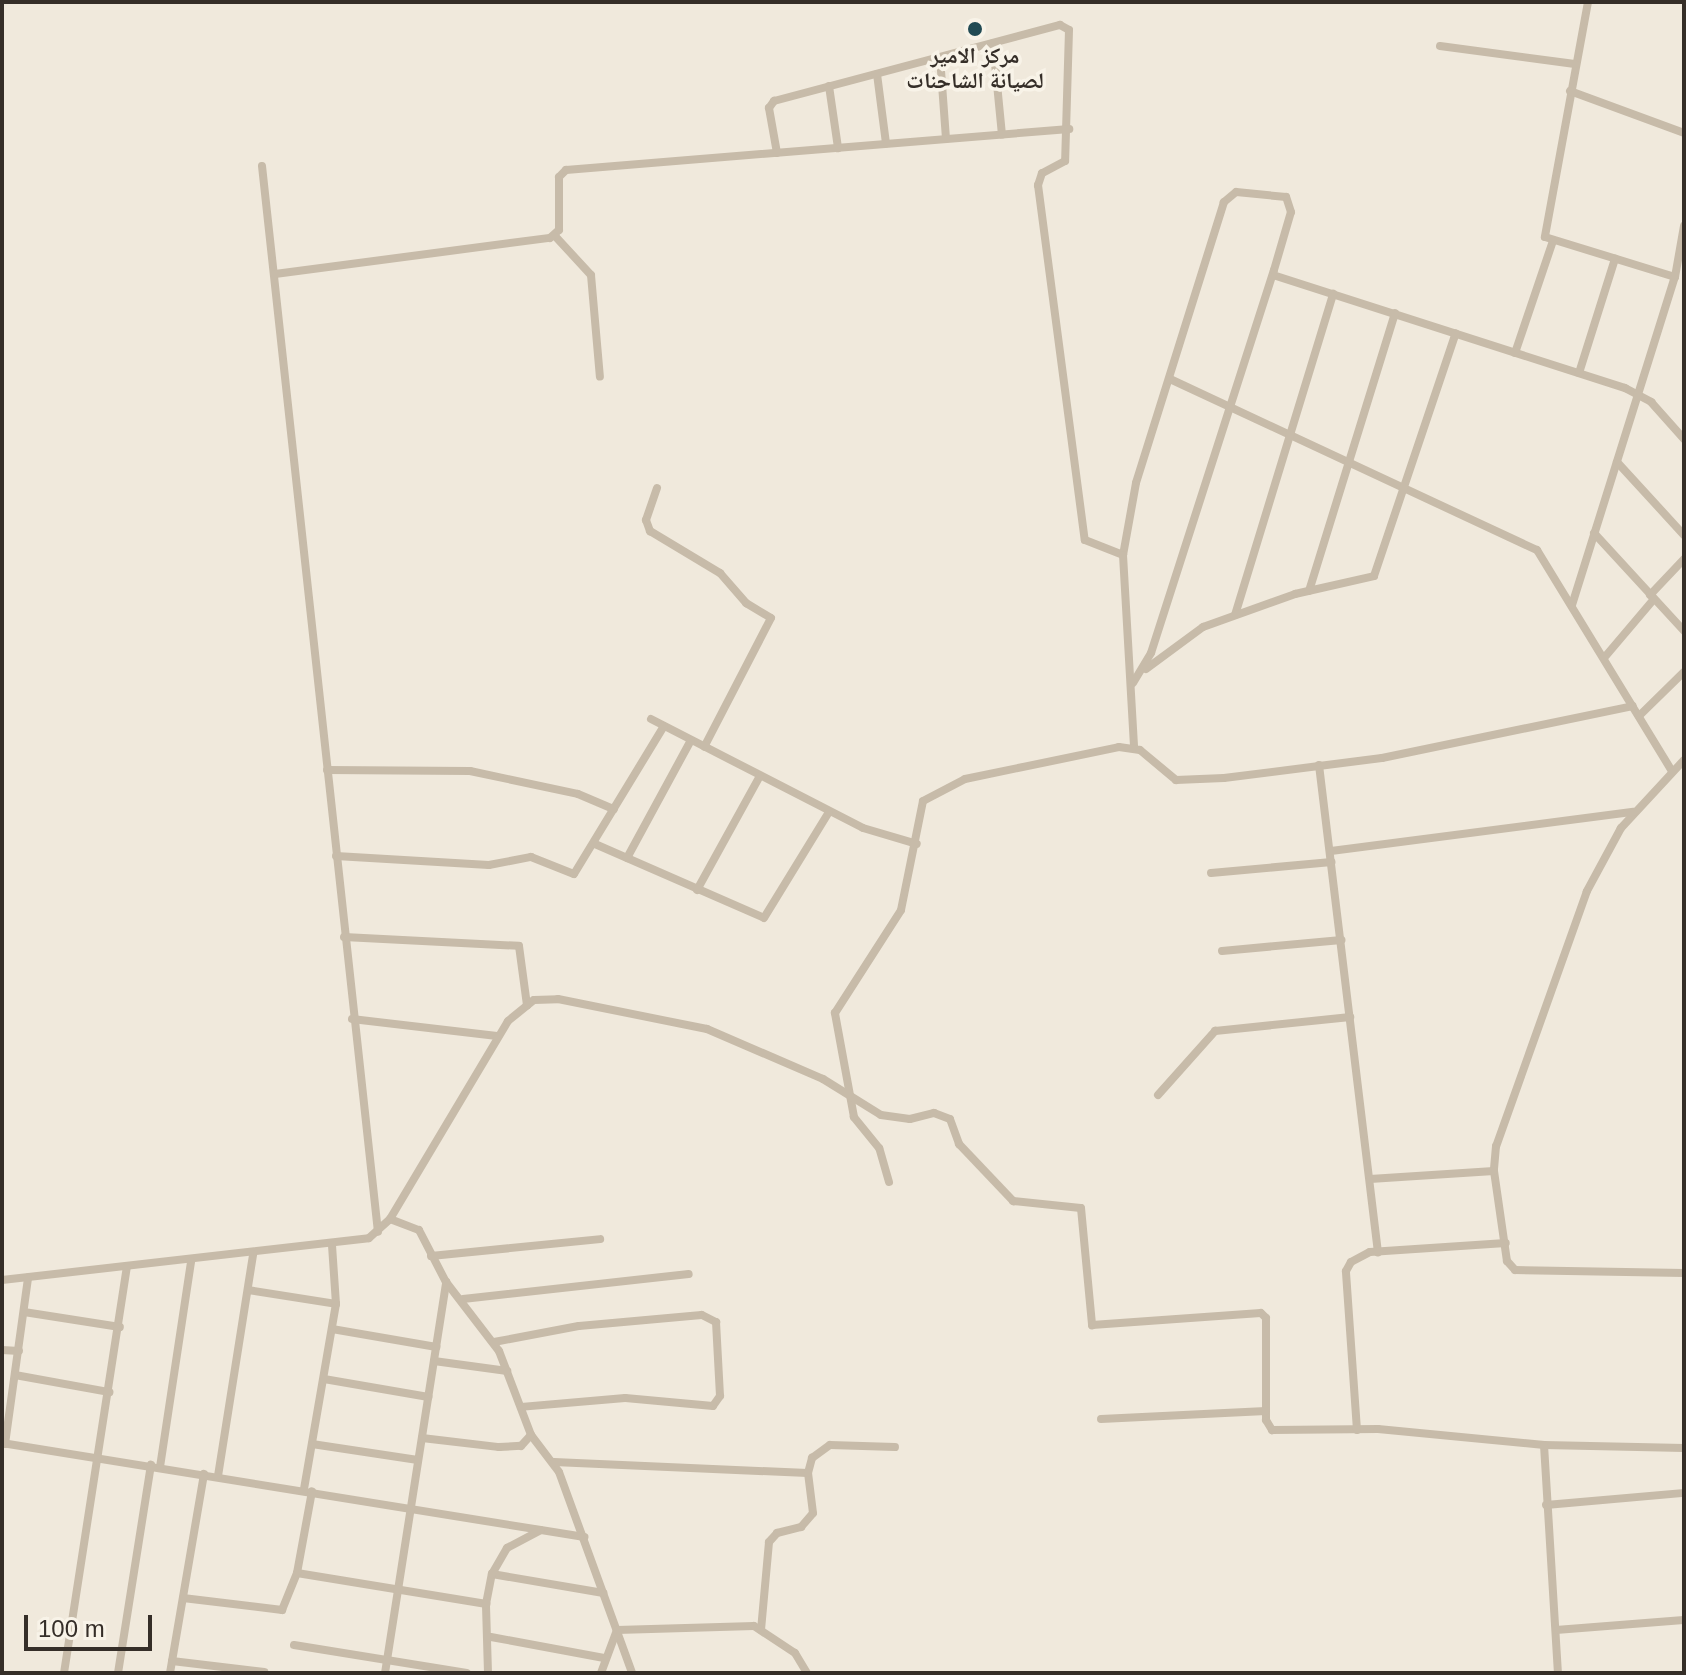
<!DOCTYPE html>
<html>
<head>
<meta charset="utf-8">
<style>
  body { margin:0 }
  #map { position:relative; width:1686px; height:1675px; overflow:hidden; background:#f0e9dc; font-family:Arial,"Noto Naskh Arabic",sans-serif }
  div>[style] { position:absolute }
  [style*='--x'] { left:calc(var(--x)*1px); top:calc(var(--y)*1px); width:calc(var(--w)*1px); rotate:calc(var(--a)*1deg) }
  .minor>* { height:8px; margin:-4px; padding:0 4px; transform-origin:4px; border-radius:4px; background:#c7bba9 }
  .dots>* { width:22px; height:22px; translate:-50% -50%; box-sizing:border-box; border:4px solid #f8f3e8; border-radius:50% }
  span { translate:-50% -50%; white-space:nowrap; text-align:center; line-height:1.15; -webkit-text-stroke:7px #f8f3e8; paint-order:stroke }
  .poi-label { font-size:22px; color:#352e28; font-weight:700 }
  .frame { position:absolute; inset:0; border:4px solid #352e28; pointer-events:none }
  .scale { position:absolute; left:24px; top:1615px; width:128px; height:36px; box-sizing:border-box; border:4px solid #352e28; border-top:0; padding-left:10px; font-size:24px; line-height:28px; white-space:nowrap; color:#352e28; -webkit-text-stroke:6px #f8f3e8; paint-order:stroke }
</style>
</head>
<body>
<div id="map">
  <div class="minor">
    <i style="--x:1588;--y:2;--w:239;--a:100.4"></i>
    <i style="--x:1545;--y:237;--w:136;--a:17.1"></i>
    <i style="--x:993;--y:43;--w:92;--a:84.4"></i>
    <i style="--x:1440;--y:46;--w:136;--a:7.6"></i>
    <i style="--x:940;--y:57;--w:82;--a:85.8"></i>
    <i style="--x:877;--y:74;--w:70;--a:82.6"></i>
    <i style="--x:829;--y:86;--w:63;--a:81.7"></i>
    <i style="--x:1570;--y:91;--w:121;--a:20.2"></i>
    <i style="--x:777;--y:153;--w:46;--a:-100.1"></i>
    <i style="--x:769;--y:108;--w:9;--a:-54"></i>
    <i style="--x:774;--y:101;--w:296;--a:-14.9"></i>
    <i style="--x:1060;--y:25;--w:10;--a:29"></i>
    <i style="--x:1069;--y:30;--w:131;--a:91.7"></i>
    <i style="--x:1065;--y:161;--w:26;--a:152"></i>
    <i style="--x:1042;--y:173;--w:13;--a:108"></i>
    <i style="--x:1038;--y:185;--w:358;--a:82.5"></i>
    <i style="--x:1085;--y:540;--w:41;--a:21.5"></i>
    <i style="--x:262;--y:166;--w:1072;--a:83.79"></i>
    <i style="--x:555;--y:236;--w:53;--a:47.3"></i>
    <i style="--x:591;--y:275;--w:102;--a:85"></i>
    <i style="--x:275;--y:274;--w:277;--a:-7.5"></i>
    <i style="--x:550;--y:238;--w:12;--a:-42"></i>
    <i style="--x:559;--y:230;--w:53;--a:-90"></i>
    <i style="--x:559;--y:177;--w:10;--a:-45"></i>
    <i style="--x:566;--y:170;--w:505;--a:-4.66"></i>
    <i style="--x:1273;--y:275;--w:370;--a:17.8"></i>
    <i style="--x:1625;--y:388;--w:30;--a:28"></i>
    <i style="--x:1651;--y:402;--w:50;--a:48.3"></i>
    <i style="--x:1515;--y:353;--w:118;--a:-71.3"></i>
    <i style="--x:1579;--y:373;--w:120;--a:-72.5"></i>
    <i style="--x:1170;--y:379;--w:405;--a:25"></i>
    <i style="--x:1537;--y:550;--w:259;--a:58.6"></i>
    <i style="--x:1617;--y:462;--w:99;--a:47.5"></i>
    <i style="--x:657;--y:488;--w:34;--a:109"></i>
    <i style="--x:646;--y:520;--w:12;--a:70"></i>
    <i style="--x:650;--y:531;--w:82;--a:31"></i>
    <i style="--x:720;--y:573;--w:40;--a:49"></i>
    <i style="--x:746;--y:603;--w:29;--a:31"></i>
    <i style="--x:771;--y:618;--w:145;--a:117.4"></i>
    <i style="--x:1594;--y:533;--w:133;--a:47.4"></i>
    <i style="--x:1309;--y:591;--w:291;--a:-72.8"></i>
    <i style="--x:1650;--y:595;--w:50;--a:-46.6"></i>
    <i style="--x:1572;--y:605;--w:344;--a:-72.6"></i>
    <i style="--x:1675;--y:277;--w:52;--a:-80"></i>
    <i style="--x:1235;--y:615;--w:336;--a:-73"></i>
    <i style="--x:1604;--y:658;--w:77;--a:-49.7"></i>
    <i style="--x:1146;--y:669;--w:71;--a:-36.4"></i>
    <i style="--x:1203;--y:627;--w:98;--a:-19.7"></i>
    <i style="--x:1295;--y:594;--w:81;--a:-12.8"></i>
    <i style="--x:1374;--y:576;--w:256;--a:-71.4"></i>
    <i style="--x:1133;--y:683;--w:35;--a:-59"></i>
    <i style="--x:1151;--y:653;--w:402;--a:-72.2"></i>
    <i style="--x:1274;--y:270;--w:60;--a:-73.7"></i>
    <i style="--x:1291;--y:212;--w:16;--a:-108"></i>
    <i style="--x:1286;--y:197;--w:50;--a:-174.3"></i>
    <i style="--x:1236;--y:192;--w:16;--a:140"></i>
    <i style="--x:1224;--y:202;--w:294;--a:107.4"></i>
    <i style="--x:1136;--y:483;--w:73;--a:100.2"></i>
    <i style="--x:1123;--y:555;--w:192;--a:86.7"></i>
    <i style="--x:1639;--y:716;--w:63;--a:-44.4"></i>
    <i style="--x:651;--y:719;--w:238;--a:27.2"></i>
    <i style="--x:863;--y:828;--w:56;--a:16.5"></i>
    <i style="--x:1684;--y:760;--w:93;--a:132.8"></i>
    <i style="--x:1621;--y:828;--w:72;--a:118.4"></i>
    <i style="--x:1587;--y:891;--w:271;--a:109.6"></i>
    <i style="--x:1496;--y:1146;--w:25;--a:95"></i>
    <i style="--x:1494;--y:1171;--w:91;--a:81.8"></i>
    <i style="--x:1507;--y:1261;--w:12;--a:48"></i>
    <i style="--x:1515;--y:1270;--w:169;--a:1"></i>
    <i style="--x:1319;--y:765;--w:491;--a:83.1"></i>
    <i style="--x:327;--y:770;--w:143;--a:0.4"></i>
    <i style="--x:470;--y:771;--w:110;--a:12"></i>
    <i style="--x:578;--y:794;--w:39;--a:23"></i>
    <i style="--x:595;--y:844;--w:184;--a:23.6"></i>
    <i style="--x:764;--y:918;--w:124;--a:-58.5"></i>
    <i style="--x:1331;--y:851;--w:305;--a:-7.4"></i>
    <i style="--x:336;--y:856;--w:153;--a:3.4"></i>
    <i style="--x:489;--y:865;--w:43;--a:-10.8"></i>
    <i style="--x:531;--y:857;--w:46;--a:21.6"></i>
    <i style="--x:574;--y:874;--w:173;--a:-58.7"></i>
    <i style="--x:627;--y:858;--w:134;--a:-61.5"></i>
    <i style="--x:1211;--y:873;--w:121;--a:-5.2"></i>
    <i style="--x:697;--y:890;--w:130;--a:-61.1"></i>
    <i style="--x:344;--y:937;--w:175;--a:2.9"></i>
    <i style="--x:519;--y:946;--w:60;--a:82.3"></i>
    <i style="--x:1222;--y:951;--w:120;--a:-5.3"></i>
    <i style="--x:352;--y:1019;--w:146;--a:6.7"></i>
    <i style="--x:1158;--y:1095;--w:86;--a:-48.3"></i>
    <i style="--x:1215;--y:1031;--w:136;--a:-5.9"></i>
    <i style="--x:1370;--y:1179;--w:124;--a:-3.7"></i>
    <i style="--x:889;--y:1182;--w:35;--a:-106"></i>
    <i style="--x:879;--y:1148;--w:40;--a:-129"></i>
    <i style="--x:854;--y:1117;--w:106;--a:-100.4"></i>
    <i style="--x:835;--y:1013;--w:122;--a:-57.3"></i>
    <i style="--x:901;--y:910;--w:111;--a:-78.6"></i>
    <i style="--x:923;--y:801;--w:47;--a:-27.6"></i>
    <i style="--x:965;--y:779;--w:157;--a:-11.7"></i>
    <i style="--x:1119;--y:747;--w:21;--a:8"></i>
    <i style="--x:1140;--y:750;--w:47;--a:39.8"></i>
    <i style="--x:1176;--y:780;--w:48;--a:-2.4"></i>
    <i style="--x:1224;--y:778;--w:159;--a:-7.2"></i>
    <i style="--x:1382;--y:758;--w:256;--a:-11.7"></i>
    <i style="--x:390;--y:1219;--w:31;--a:21"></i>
    <i style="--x:419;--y:1230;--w:59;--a:62.6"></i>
    <i style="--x:446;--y:1282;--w:87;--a:52.5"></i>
    <i style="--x:499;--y:1351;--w:90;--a:69.1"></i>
    <i style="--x:531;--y:1435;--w:46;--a:52.9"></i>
    <i style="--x:559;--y:1472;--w:214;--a:70"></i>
    <i style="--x:431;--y:1256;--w:170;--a:-5.7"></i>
    <i style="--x:2;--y:1280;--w:369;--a:-6.5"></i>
    <i style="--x:369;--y:1238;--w:28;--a:-42"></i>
    <i style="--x:390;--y:1219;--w:230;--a:-59.2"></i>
    <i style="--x:508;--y:1021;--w:33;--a:-39"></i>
    <i style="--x:534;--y:1000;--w:24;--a:-2"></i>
    <i style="--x:558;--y:999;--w:152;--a:11.4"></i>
    <i style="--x:707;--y:1029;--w:126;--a:23.3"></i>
    <i style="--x:823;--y:1079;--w:68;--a:31.8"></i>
    <i style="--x:881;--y:1115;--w:29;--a:8"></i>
    <i style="--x:910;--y:1119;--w:25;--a:-14"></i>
    <i style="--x:934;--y:1113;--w:17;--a:21"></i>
    <i style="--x:950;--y:1119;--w:27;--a:70"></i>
    <i style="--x:959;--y:1144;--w:79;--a:46.5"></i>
    <i style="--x:1013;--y:1201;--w:68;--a:5.9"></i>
    <i style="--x:1081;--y:1208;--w:118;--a:84.6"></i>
    <i style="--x:1092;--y:1325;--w:169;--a:-4.1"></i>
    <i style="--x:1261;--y:1313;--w:7;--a:45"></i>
    <i style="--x:1266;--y:1318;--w:102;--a:90"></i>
    <i style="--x:1266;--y:1420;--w:12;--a:59"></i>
    <i style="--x:1272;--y:1430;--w:106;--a:-0.5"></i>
    <i style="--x:1378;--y:1429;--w:167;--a:5.5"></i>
    <i style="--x:1544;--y:1445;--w:140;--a:1.2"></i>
    <i style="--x:248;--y:1290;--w:89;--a:9"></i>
    <i style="--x:463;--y:1299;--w:227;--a:-6.3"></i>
    <i style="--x:24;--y:1312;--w:97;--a:8.9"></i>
    <i style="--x:332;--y:1329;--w:106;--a:9.8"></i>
    <i style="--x:494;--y:1342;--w:86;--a:-10.7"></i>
    <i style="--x:579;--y:1326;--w:123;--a:-5.1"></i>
    <i style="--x:702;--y:1315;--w:16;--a:27"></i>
    <i style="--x:716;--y:1322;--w:74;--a:86.9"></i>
    <i style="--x:720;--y:1396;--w:12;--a:125"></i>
    <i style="--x:713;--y:1406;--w:88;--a:-174.8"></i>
    <i style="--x:625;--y:1398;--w:104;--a:175.1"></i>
    <i style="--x:2;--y:1350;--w:17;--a:3"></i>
    <i style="--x:434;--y:1361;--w:74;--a:7.8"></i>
    <i style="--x:15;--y:1375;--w:96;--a:10.3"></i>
    <i style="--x:324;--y:1379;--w:106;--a:9.8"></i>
    <i style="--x:1101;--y:1419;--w:165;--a:-2.8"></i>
    <i style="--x:1357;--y:1430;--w:159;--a:-94"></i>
    <i style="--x:1346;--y:1271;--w:10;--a:-61"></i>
    <i style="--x:1351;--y:1262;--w:21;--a:-28"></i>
    <i style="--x:1370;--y:1252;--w:136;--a:-3.8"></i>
    <i style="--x:422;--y:1438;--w:78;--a:6.7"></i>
    <i style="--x:499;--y:1447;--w:22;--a:-3"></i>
    <i style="--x:521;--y:1446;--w:15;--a:-48"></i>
    <i style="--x:2;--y:1443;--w:590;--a:9.17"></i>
    <i style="--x:5;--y:1444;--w:168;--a:-82.1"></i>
    <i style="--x:312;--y:1444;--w:107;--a:8.6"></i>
    <i style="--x:1544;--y:1445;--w:228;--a:86.5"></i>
    <i style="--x:554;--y:1462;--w:254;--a:2.5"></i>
    <i style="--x:160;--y:1467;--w:208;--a:-81.4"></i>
    <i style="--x:218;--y:1476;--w:224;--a:-81"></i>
    <i style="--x:304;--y:1489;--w:188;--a:-80.2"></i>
    <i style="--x:336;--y:1304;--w:59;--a:-93.9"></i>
    <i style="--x:1546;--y:1505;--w:139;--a:-5"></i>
    <i style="--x:297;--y:1573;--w:192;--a:9.3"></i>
    <i style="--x:492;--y:1574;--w:113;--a:9.7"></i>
    <i style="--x:183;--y:1598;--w:100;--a:6.9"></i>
    <i style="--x:282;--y:1610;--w:40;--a:-68"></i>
    <i style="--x:297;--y:1573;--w:83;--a:-79.6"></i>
    <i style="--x:761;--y:1630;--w:88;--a:-84.8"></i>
    <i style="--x:769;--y:1542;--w:12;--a:-48"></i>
    <i style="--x:777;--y:1533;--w:25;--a:-14"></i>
    <i style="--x:801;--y:1527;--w:18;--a:-49"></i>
    <i style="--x:813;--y:1513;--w:40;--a:-97.1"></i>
    <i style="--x:808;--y:1473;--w:16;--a:-75"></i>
    <i style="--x:812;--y:1458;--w:22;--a:-36"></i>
    <i style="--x:830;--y:1445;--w:65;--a:1.8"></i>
    <i style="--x:1556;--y:1630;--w:128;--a:-4.5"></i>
    <i style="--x:491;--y:1637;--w:115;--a:10.5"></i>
    <i style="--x:294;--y:1645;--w:175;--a:9.2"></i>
    <i style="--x:172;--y:1661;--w:93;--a:6.8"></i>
    <i style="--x:64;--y:1673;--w:410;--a:-81.2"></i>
    <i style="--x:118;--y:1673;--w:211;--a:-81"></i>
    <i style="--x:170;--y:1673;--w:202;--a:-80.3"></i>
    <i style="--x:385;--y:1673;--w:396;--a:-81.1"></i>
    <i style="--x:488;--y:1673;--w:69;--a:-91.7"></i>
    <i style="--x:486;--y:1604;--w:31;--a:-79"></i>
    <i style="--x:492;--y:1574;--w:30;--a:-60"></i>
    <i style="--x:507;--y:1548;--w:38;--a:-28"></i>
    <i style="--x:601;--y:1673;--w:46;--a:-69.6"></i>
    <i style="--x:617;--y:1630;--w:137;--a:-1.7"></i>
    <i style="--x:754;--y:1626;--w:49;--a:33.4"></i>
    <i style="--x:795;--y:1653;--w:23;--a:59"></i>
  </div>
  <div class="dots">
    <i style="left:975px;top:29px;background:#214a53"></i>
  </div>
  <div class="poi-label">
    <span style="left:975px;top:68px">مركز الامير<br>لصيانة الشاحنات</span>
  </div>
  <div class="frame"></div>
  <div class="scale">100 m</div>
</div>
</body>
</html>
